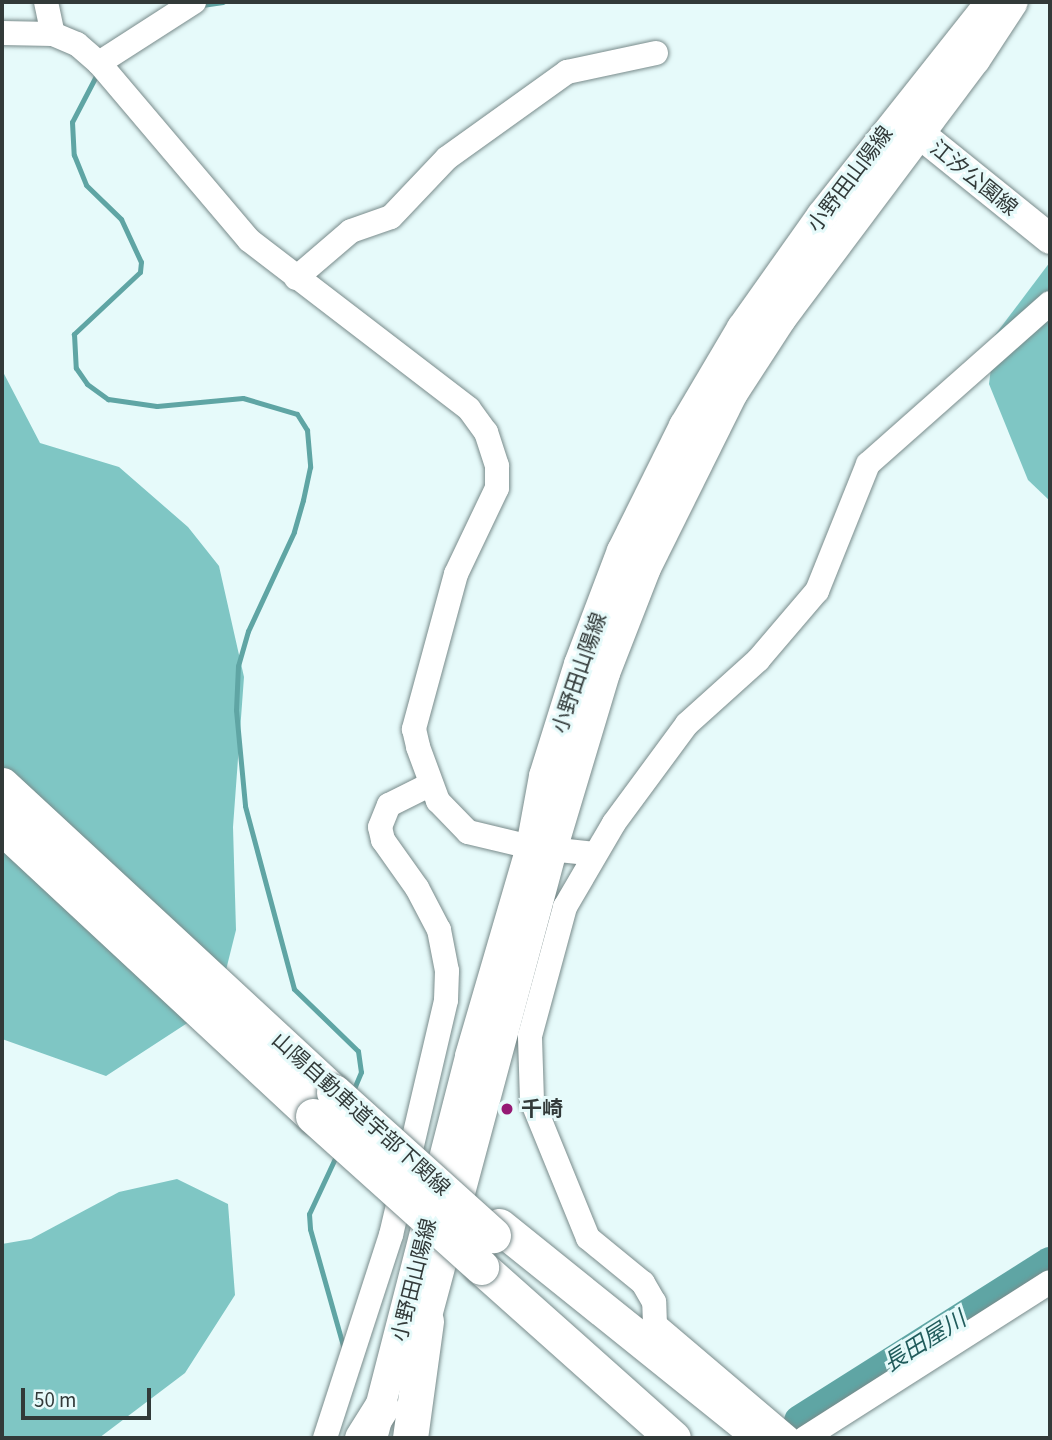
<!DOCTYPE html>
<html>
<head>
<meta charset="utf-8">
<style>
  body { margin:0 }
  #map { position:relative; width:1052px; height:1440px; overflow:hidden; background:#e6fafa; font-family:"Source Sans 3","Noto Sans JP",sans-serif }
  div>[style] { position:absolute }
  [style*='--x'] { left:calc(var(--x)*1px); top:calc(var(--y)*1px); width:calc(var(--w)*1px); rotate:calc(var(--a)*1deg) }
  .forest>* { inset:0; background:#7fc6c4 }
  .stream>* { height:5px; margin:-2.5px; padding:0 2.5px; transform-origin:2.5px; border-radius:2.5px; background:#5fa5a4 }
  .river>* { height:32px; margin:-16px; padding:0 16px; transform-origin:16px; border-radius:16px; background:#5fa5a4 }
  .roads { filter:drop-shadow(0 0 2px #798b8b) drop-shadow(0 0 2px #798b8b) }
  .minor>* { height:24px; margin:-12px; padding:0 12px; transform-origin:12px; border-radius:12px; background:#fff }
  .major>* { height:30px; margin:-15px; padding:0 15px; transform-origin:15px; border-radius:15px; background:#fff }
  .highway>* { height:35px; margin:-17.5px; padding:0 17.5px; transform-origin:17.5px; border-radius:17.5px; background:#fff }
  .bridges { filter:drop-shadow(0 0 2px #798b8b) drop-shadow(0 0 2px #798b8b) }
  .highway-bridge>* { height:35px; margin:-17.5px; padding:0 17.5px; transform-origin:17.5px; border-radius:17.5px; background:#fff }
  .dots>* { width:19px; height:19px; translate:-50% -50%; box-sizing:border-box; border:4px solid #e6fafa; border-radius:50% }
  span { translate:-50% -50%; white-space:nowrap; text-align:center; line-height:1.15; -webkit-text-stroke:6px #e6fafa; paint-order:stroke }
  .street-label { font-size:21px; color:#323a39 }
  .poi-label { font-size:21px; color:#323a39; font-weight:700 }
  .left { translate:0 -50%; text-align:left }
  .water-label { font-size:23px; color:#215c5c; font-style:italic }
  .frame { position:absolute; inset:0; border:4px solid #323a39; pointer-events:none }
  .scale { position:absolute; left:21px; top:1388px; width:130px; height:32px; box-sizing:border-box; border:4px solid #323a39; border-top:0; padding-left:9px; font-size:21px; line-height:24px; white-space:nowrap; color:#323a39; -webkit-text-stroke:5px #e6fafa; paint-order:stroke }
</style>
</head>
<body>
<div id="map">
  <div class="forest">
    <i style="clip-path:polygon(1050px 262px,1050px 501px,1028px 480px,989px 384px,995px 335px)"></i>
    <i style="clip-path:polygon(2px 370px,40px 443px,119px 467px,188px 527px,219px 566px,244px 677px,233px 827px,236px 930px,222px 986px,192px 1020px,106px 1076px,2px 1039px)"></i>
    <i style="clip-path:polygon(177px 1179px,228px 1204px,235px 1295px,185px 1373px,99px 1438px,2px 1438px,2px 1244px,31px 1239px,119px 1192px)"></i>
  </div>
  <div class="stream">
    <i style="--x:202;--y:5;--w:21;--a:-8"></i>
    <i style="--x:97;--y:74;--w:54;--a:117.5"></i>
    <i style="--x:72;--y:122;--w:33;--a:87"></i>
    <i style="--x:74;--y:155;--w:32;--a:68"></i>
    <i style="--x:86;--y:185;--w:49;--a:44.2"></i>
    <i style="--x:121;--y:219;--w:47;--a:65.1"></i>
    <i style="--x:141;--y:262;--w:10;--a:96"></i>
    <i style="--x:140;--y:272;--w:91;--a:136.8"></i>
    <i style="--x:74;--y:334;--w:34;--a:87"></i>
    <i style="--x:76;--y:368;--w:19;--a:55"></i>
    <i style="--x:87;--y:384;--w:26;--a:36"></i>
    <i style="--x:108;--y:399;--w:49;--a:8.1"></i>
    <i style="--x:157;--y:406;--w:86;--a:-5.3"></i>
    <i style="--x:243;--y:398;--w:56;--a:16.5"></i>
    <i style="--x:297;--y:414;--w:19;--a:58"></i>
    <i style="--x:307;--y:430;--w:37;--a:85"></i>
    <i style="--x:310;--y:467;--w:34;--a:102"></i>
    <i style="--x:303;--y:500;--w:33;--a:106"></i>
    <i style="--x:294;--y:532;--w:109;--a:114.9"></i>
    <i style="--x:248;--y:631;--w:36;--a:106"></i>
    <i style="--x:238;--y:666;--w:44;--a:92.6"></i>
    <i style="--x:236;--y:710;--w:96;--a:84.6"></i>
    <i style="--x:245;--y:806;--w:189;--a:75"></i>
    <i style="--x:294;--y:989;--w:89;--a:44.1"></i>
    <i style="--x:358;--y:1051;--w:21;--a:82"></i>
    <i style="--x:361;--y:1072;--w:23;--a:113"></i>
    <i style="--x:337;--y:1154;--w:66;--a:115"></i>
    <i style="--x:309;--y:1214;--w:15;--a:86"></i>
    <i style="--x:310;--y:1229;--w:122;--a:74.2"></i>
  </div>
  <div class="river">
    <i style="--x:800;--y:1421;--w:296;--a:-32.3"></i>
  </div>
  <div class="roads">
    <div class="minor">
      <i style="--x:46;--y:2;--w:33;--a:78"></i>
      <i style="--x:2;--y:33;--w:51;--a:1.1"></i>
      <i style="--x:53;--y:34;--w:26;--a:23"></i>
      <i style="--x:77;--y:44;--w:29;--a:41"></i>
      <i style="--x:99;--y:63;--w:232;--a:49.7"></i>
      <i style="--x:249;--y:240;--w:277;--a:37.5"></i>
      <i style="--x:469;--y:409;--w:29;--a:54"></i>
      <i style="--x:486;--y:432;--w:36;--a:72"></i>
      <i style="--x:497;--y:466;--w:22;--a:90"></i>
      <i style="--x:497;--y:488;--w:95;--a:115.5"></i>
      <i style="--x:456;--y:574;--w:161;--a:105.2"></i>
      <i style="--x:414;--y:729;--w:18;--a:77"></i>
      <i style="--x:418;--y:747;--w:58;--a:69.7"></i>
      <i style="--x:438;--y:801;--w:43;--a:45.9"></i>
      <i style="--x:468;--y:832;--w:65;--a:13.4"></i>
      <i style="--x:531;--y:847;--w:64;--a:6.2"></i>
      <i style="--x:99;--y:63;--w:113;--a:-32.7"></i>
      <i style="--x:296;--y:278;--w:72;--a:-40.5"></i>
      <i style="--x:351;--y:231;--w:42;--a:-19.3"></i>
      <i style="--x:391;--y:217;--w:81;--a:-46.5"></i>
      <i style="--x:447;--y:158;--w:148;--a:-35.6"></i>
      <i style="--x:567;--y:72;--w:91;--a:-12.1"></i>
      <i style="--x:325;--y:1438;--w:213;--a:-72"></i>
      <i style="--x:391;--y:1235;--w:241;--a:-76.8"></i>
      <i style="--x:446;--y:1000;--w:29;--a:-88"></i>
      <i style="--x:447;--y:971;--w:42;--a:-101"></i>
      <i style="--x:439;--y:930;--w:47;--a:-117.6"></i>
      <i style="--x:417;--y:888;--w:59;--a:-125.3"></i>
      <i style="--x:383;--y:840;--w:13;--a:-103"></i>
      <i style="--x:380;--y:827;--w:24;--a:-68"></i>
      <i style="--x:389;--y:805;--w:47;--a:-26.6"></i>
      <i style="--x:788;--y:1438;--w:175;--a:-139.6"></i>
      <i style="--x:655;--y:1325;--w:23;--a:-92"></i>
      <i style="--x:654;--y:1302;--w:22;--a:-120"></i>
      <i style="--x:643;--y:1283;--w:71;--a:-140.7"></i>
      <i style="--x:588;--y:1238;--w:148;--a:-112.2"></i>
      <i style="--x:532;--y:1101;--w:65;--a:-91.8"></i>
      <i style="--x:530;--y:1036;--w:134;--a:-74.8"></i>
      <i style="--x:565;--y:907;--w:97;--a:-59.7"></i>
      <i style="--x:614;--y:823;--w:123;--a:-53.6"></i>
      <i style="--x:687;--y:724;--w:96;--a:-42"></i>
      <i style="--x:758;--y:660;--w:91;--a:-49.5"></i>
      <i style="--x:817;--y:591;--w:137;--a:-68.1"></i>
      <i style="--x:868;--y:464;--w:243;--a:-41.5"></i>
      <i style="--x:805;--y:1438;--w:290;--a:-32.5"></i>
    </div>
    <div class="major">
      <i style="--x:904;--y:121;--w:188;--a:38.9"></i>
      <i style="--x:420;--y:1342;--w:509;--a:-74.98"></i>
      <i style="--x:552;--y:850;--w:185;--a:-73.3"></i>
      <i style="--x:605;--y:673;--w:113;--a:-68.7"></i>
      <i style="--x:646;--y:568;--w:195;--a:-63.6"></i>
      <i style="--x:733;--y:393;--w:88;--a:-57"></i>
      <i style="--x:781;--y:319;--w:324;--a:-53.2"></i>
      <i style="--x:975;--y:60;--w:69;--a:-56.8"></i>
      <i style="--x:374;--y:1431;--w:387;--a:-75.6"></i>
      <i style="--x:470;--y:1056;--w:218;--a:-73.7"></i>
      <i style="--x:531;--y:847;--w:72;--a:-79.6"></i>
      <i style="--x:544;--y:776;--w:117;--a:-72.6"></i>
      <i style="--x:579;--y:664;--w:121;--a:-69.2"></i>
      <i style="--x:622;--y:551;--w:140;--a:-63.6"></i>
      <i style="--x:684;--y:426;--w:114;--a:-59.4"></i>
      <i style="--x:742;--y:328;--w:138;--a:-54.7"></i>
      <i style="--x:822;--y:215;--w:272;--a:-51.6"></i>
    </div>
    <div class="highway">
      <i style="--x:2;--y:785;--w:452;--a:42.8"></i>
      <i style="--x:2;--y:827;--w:425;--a:42.9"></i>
      <i style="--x:499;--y:1226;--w:339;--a:38.8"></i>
      <i style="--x:481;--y:1267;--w:257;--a:41.7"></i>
      <i style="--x:362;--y:1438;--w:36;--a:-58"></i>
      <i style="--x:410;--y:1438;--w:118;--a:-82.2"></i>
    </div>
  </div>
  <div class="bridges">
    <div class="highway-bridge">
      <i style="--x:334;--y:1092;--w:214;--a:42"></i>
      <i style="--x:313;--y:1116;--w:226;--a:41.9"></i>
    </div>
  </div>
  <div class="dots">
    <i style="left:507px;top:1109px;background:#951974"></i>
  </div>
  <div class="street-label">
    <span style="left:974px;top:178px;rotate:39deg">江汐公園線</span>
    <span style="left:850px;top:179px;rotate:-53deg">小野田山陽線</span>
    <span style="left:579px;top:673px;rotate:-71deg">小野田山陽線</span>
    <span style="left:361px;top:1114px;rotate:42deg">山陽自動車道宇部下関線</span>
    <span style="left:414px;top:1280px;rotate:-76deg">小野田山陽線</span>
  </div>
  <div class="poi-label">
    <span class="left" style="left:521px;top:1109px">千崎</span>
  </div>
  <div class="water-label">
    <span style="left:925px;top:1342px;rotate:-32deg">長田屋川</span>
  </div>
  <div class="frame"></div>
  <div class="scale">50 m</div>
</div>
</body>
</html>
